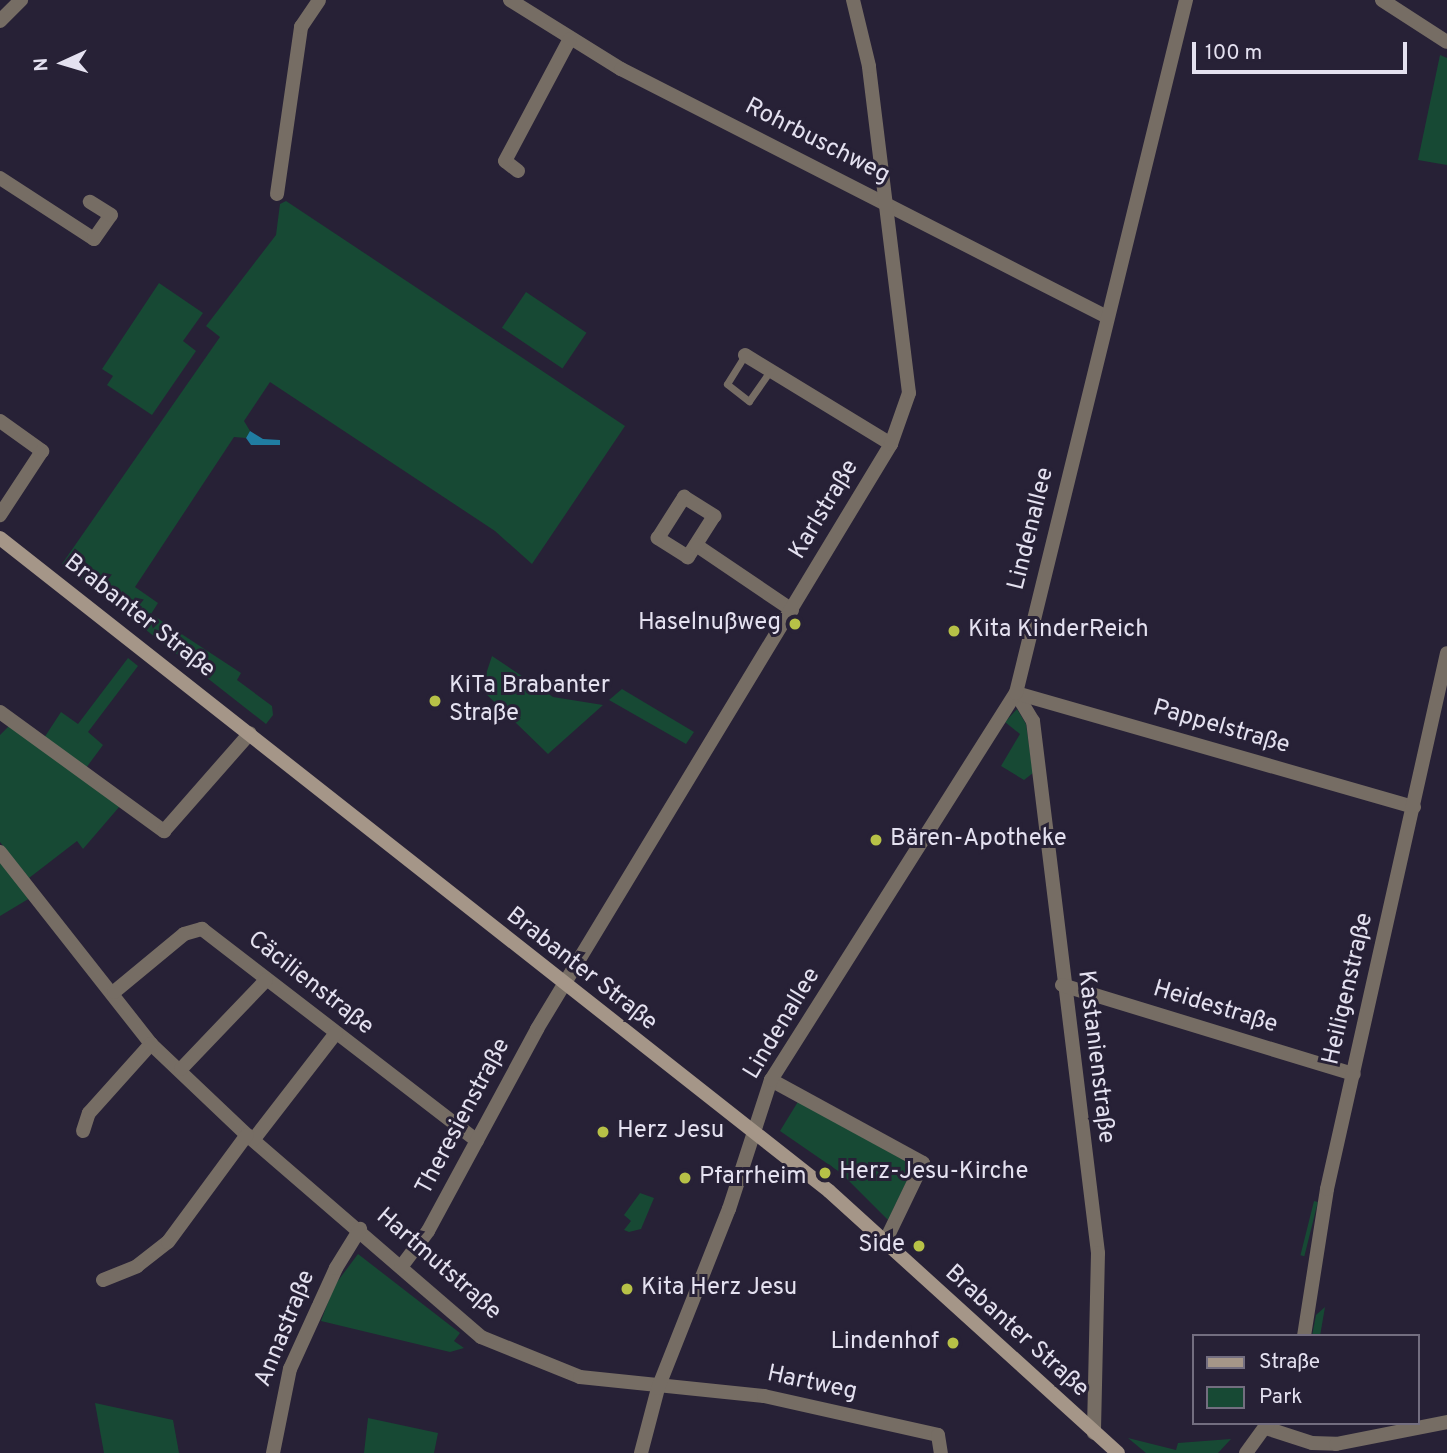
<!DOCTYPE html>
<html>
<head>
<meta charset="utf-8">
<style>
  body { margin:0 }
  #map { position:relative; width:1447px; height:1453px; overflow:hidden; background:#272136; font-family:Overpass,sans-serif }
  div>[style] { position:absolute }
  [style*='--x'] { left:calc(var(--x)*1px); top:calc(var(--y)*1px); width:calc(var(--w)*1px); rotate:calc(var(--a)*1deg) }
  .green>* { inset:0; background:#174934; transform-origin:0 0 }
  .water>* { inset:0; background:#207da2 }
  .lane>* { height:7px; margin:-3.5px; padding:0 3.5px; transform-origin:3.5px; border-radius:3.5px; background:#766d64 }
  .street>* { height:14px; margin:-7px; padding:0 7px; transform-origin:7px; border-radius:7px; background:#766d64 }
  .secondary>* { height:14px; margin:-7px; padding:0 7px; transform-origin:7px; border-radius:7px; background:#a59688 }
  .dots>* { width:19px; height:19px; translate:-50% -50%; box-sizing:border-box; border:4px solid #272136; border-radius:50% }
  span { translate:-50% -50%; white-space:nowrap; text-align:center; line-height:1.15; -webkit-text-stroke:6px #272136; paint-order:stroke }
  .street-label { font-size:24px; color:#e4e1f0 }
  .poi-label { font-size:24px; color:#e4e1f0 }
  .right { translate:-100% -50%; text-align:right }
  .left { translate:0 -50%; text-align:left }
  .legend { position:absolute; left:1192px; top:1334px; width:228px; height:91px; box-sizing:border-box; background:#272136; border:2px solid #736e80; margin:0; padding:9px 12px; list-style:none; font-size:21px; color:#e4e1f0 }
  .legend li { display:flex; align-items:center; gap:14px; height:35px }
  .legend b { width:35px; border:2px solid #736e80 }
  .north { position:absolute; left:28px; top:28px; width:70px; height:70px; -webkit-text-stroke:5px #272136; paint-order:stroke; rotate:266deg; font-size:19px; font-weight:700; line-height:28px; text-align:center; color:#e4e1f0 }
  .north::after { content:''; display:block; margin:auto; width:24px; height:32px; background:#e4e1f0; clip-path:polygon(50% 0,100% 100%,50% 72%,0 100%) }
  .scale { position:absolute; left:1192px; top:42px; width:215px; height:32px; box-sizing:border-box; border:4px solid #e4e1f0; border-top:0; padding-left:9px; font-size:21px; line-height:24px; white-space:nowrap; color:#e4e1f0; -webkit-text-stroke:5px #272136; paint-order:stroke }
</style>
</head>
<body>
<div id="map">
  <div class="green">
    <i style="clip-path:polygon(1440px 55px,1447px 58px,1447px 165px,1418px 160px)"></i>
    <i style="clip-path:polygon(286px 201px,625px 426px,532px 564px,495px 531px,270px 382px,244px 421px,250px 431px,246px 438px,234px 437px,135px 587px,158px 603px,151px 614px,241px 673px,237px 680px,272px 706px,273px 715px,266px 724px,62px 564px,220px 337px,206px 326px,276px 235px,280px 204px)"></i>
    <i style="clip-path:polygon(159px 283px,203px 313px,183px 341px,196px 351px,152px 415px,107px 385px,113px 376px,102px 369px)"></i>
    <i style="left:526px;top:292px;width:73px;height:43px;rotate:34deg"></i>
    <i style="clip-path:polygon(492px 656px,553px 697px,603px 705px,548px 754px,481px 689px)"></i>
    <i style="clip-path:polygon(128px 658px,138px 666px,88px 732px,103px 745px,86px 768px,44px 738px,61px 712px,78px 724px)"></i>
    <i style="clip-path:polygon(622px 689px,694px 732px,686px 744px,609px 700px)"></i>
    <i style="clip-path:polygon(1017px 709px,1026px 724px,1033px 773px,1024px 780px,1001px 766px,1020px 734px,1005px 722px)"></i>
    <i style="clip-path:polygon(9px 726px,120px 806px,83px 849px,77px 841px,29px 878px,0 842px,0 735px)"></i>
    <i style="clip-path:polygon(0 859px,30px 898px,0 916px)"></i>
    <i style="clip-path:polygon(799px 1100px,914px 1166px,888px 1220px,841px 1173px,780px 1131px)"></i>
    <i style="clip-path:polygon(640px 1193px,654px 1198px,641px 1229px,629px 1232px,624px 1230px,631px 1221px,624px 1215px)"></i>
    <i style="left:1314px;top:1201px;width:4px;height:56px;rotate:14deg"></i>
    <i style="clip-path:polygon(358px 1254px,460px 1333px,454px 1341px,464px 1348px,450px 1352px,321px 1321px,334px 1286px)"></i>
    <i style="clip-path:polygon(1325px 1307px,1320px 1336px,1312px 1336px,1316px 1315px)"></i>
    <i style="clip-path:polygon(95px 1403px,173px 1420px,179px 1453px,104px 1453px)"></i>
    <i style="clip-path:polygon(368px 1418px,438px 1433px,434px 1453px,364px 1453px)"></i>
    <i style="clip-path:polygon(1128px 1438px,1176px 1450px,1178px 1443px,1231px 1439px,1218px 1453px,1146px 1453px)"></i>
  </div>
  <div class="water">
    <i style="clip-path:polygon(250px 431px,263px 439px,280px 440px,280px 445px,251px 445px,246px 438px)"></i>
  </div>
  <div class="lane">
    <i style="--x:745;--y:355;--w:34;--a:122"></i>
    <i style="--x:727;--y:384;--w:28;--a:38"></i>
    <i style="--x:749;--y:401;--w:35;--a:-55"></i>
  </div>
  <div class="street">
    <i style="--x:510;--y:0;--w:131;--a:31.9"></i>
    <i style="--x:621;--y:69;--w:546;--a:27.03"></i>
    <i style="--x:1382;--y:0;--w:77;--a:32.9"></i>
    <i style="--x:0;--y:21;--w:30;--a:-45"></i>
    <i style="--x:518;--y:171;--w:16;--a:-142"></i>
    <i style="--x:505;--y:161;--w:138;--a:-62"></i>
    <i style="--x:0;--y:178;--w:112;--a:33"></i>
    <i style="--x:94;--y:239;--w:29;--a:-55"></i>
    <i style="--x:111;--y:215;--w:25;--a:-148"></i>
    <i style="--x:277;--y:194;--w:169;--a:-81.8"></i>
    <i style="--x:301;--y:27;--w:32;--a:-56"></i>
    <i style="--x:745;--y:355;--w:171;--a:31.4"></i>
    <i style="--x:0;--y:421;--w:52;--a:35.5"></i>
    <i style="--x:42;--y:451;--w:77;--a:123.3"></i>
    <i style="--x:684;--y:497;--w:36;--a:32"></i>
    <i style="--x:714;--y:516;--w:49;--a:122.4"></i>
    <i style="--x:688;--y:557;--w:36;--a:-148"></i>
    <i style="--x:658;--y:538;--w:49;--a:-57.6"></i>
    <i style="--x:696;--y:545;--w:116;--a:34.1"></i>
    <i style="--x:1016;--y:693;--w:33;--a:59"></i>
    <i style="--x:1033;--y:721;--w:536;--a:83.03"></i>
    <i style="--x:1098;--y:1253;--w:180;--a:91.3"></i>
    <i style="--x:1016;--y:693;--w:414;--a:16"></i>
    <i style="--x:0;--y:712;--w:203;--a:36"></i>
    <i style="--x:164;--y:831;--w:130;--a:-48.7"></i>
    <i style="--x:0;--y:852;--w:244;--a:51.8"></i>
    <i style="--x:151;--y:1044;--w:132;--a:43.5"></i>
    <i style="--x:247;--y:1135;--w:309;--a:40.8"></i>
    <i style="--x:481;--y:1337;--w:107;--a:22"></i>
    <i style="--x:580;--y:1377;--w:185;--a:5.9"></i>
    <i style="--x:764;--y:1396;--w:178;--a:12.6"></i>
    <i style="--x:938;--y:1435;--w:18;--a:81"></i>
    <i style="--x:1062;--y:985;--w:305;--a:17"></i>
    <i style="--x:114;--y:992;--w:91;--a:-39.6"></i>
    <i style="--x:184;--y:934;--w:19;--a:-16"></i>
    <i style="--x:202;--y:929;--w:347;--a:37.6"></i>
    <i style="--x:181;--y:1069;--w:123;--a:-46.3"></i>
    <i style="--x:771;--y:1080;--w:173;--a:28.6"></i>
    <i style="--x:923;--y:1163;--w:88;--a:115.7"></i>
    <i style="--x:83;--y:1131;--w:19;--a:-72"></i>
    <i style="--x:89;--y:1113;--w:93;--a:-48.1"></i>
    <i style="--x:254;--y:1139;--w:134;--a:-52.3"></i>
    <i style="--x:401;--y:1267;--w:45;--a:-53.1"></i>
    <i style="--x:428;--y:1231;--w:230;--a:-61.6"></i>
    <i style="--x:537;--y:1029;--w:684;--a:-58.82"></i>
    <i style="--x:891;--y:444;--w:54;--a:-70.6"></i>
    <i style="--x:909;--y:393;--w:329;--a:-97"></i>
    <i style="--x:869;--y:66;--w:68;--a:-103.6"></i>
    <i style="--x:103;--y:1280;--w:37;--a:-22"></i>
    <i style="--x:137;--y:1266;--w:39;--a:-38"></i>
    <i style="--x:168;--y:1242;--w:133;--a:-53.6"></i>
    <i style="--x:1304;--y:1336;--w:149;--a:-81.1"></i>
    <i style="--x:1327;--y:1189;--w:549;--a:-77.38"></i>
    <i style="--x:1266;--y:1428;--w:48;--a:18.1"></i>
    <i style="--x:1312;--y:1443;--w:24;--a:2"></i>
    <i style="--x:1336;--y:1444;--w:113;--a:-11.2"></i>
    <i style="--x:273;--y:1453;--w:86;--a:-78.6"></i>
    <i style="--x:290;--y:1369;--w:111;--a:-65.5"></i>
    <i style="--x:336;--y:1268;--w:46;--a:-58.4"></i>
    <i style="--x:641;--y:1453;--w:67;--a:-75.3"></i>
    <i style="--x:658;--y:1388;--w:193;--a:-68.4"></i>
    <i style="--x:729;--y:1209;--w:136;--a:-72"></i>
    <i style="--x:771;--y:1080;--w:458;--a:-57.7"></i>
    <i style="--x:1016;--y:693;--w:714;--a:-76.22"></i>
    <i style="--x:1246;--y:1453;--w:37;--a:-54"></i>
  </div>
  <div class="secondary">
    <i style="--x:0;--y:538;--w:1055;--a:38.23"></i>
    <i style="--x:829;--y:1191;--w:390;--a:42.2"></i>
  </div>
  <div class="dots">
    <i style="left:795px;top:624px;background:#b7c147"></i>
    <i style="left:954px;top:631px;background:#b7c147"></i>
    <i style="left:435px;top:701px;background:#b7c147"></i>
    <i style="left:876px;top:840px;background:#b7c147"></i>
    <i style="left:603px;top:1132px;background:#b7c147"></i>
    <i style="left:825px;top:1173px;background:#b7c147"></i>
    <i style="left:685px;top:1178px;background:#b7c147"></i>
    <i style="left:919px;top:1246px;background:#b7c147"></i>
    <i style="left:627px;top:1289px;background:#b7c147"></i>
    <i style="left:953px;top:1343px;background:#b7c147"></i>
  </div>
  <div class="street-label">
    <span style="left:817px;top:142px;rotate:27deg">Rohrbuschweg</span>
    <span style="left:825px;top:510px;rotate:-59deg">Karlstraße</span>
    <span style="left:1032px;top:529px;rotate:-76deg">Lindenallee</span>
    <span style="left:139px;top:617px;rotate:38deg">Brabanter Straße</span>
    <span style="left:1221px;top:728px;rotate:16deg">Pappelstraße</span>
    <span style="left:581px;top:970px;rotate:38deg">Brabanter Straße</span>
    <span style="left:310px;top:984px;rotate:38deg">Cäcilienstraße</span>
    <span style="left:1349px;top:989px;rotate:-77deg">Heiligenstraße</span>
    <span style="left:1215px;top:1008px;rotate:17deg">Heidestraße</span>
    <span style="left:783px;top:1024px;rotate:-59deg">Lindenallee</span>
    <span style="left:1095px;top:1057px;rotate:83deg">Kastanienstraße</span>
    <span style="left:464px;top:1117px;rotate:-62deg">Theresienstraße</span>
    <span style="left:438px;top:1265px;rotate:41deg">Hartmutstraße</span>
    <span style="left:286px;top:1329px;rotate:-68deg">Annastraße</span>
    <span style="left:1016px;top:1332px;rotate:42deg">Brabanter Straße</span>
    <span style="left:812px;top:1384px;rotate:12deg">Hartweg</span>
  </div>
  <div class="poi-label">
    <span class="right" style="left:781px;top:624px">Haselnußweg</span>
    <span class="left" style="left:968px;top:631px">Kita KinderReich</span>
    <span class="left" style="left:449px;top:701px">KiTa Brabanter<br>Straße</span>
    <span class="left" style="left:890px;top:840px">Bären-Apotheke</span>
    <span class="left" style="left:617px;top:1132px">Herz Jesu</span>
    <span class="left" style="left:839px;top:1173px">Herz-Jesu-Kirche</span>
    <span class="left" style="left:699px;top:1178px">Pfarrheim</span>
    <span class="right" style="left:905px;top:1246px">Side</span>
    <span class="left" style="left:641px;top:1289px">Kita Herz Jesu</span>
    <span class="right" style="left:939px;top:1343px">Lindenhof</span>
  </div>
  <ul class="legend">
  <li><b style="height:9px;background:#a59688"></b>Straße</li>
  <li><b style="height:19px;background:#174934"></b>Park</li>
  </ul>
  <div class="north">N</div>
  <div class="scale">100 m</div>
</div>
</body>
</html>
